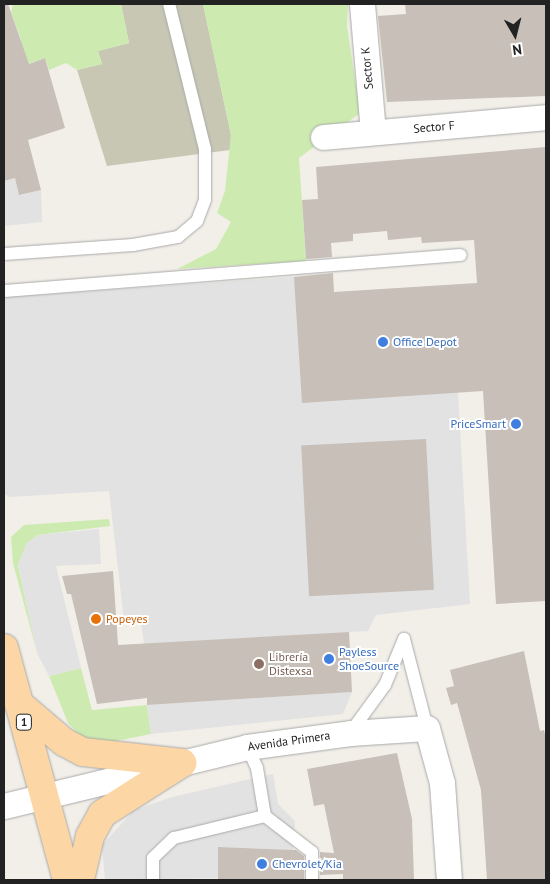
<!DOCTYPE html>
<html>
<head>
<meta charset="utf-8">
<style>
  body { margin:0 }
  #map { position:relative; width:550px; height:884px; overflow:hidden; background:#f2efe9; font-family:"PT Sans",sans-serif }
  div>[style] { position:absolute }
  [style*='--x'] { left:calc(var(--x)*1px); top:calc(var(--y)*1px); width:calc(var(--w)*1px); rotate:calc(var(--a)*1deg) }
  .construction>* { inset:0; background:#c7c7b4 }
  .grass>* { inset:0; background:#cdebb0 }
  .parking>* { inset:0; background:#e2e2e2 }
  .building>* { inset:0; background:#c7bfb8; transform-origin:0 0 }
  .roads { filter:drop-shadow(0 0 1px #a9a9a9) drop-shadow(0 0 1px #a9a9a9) }
  .service>* { height:12px; margin:-6px; padding:0 6px; transform-origin:6px; border-radius:6px; background:#fff }
  .minor>* { height:25px; margin:-12.5px; padding:0 12.5px; transform-origin:12.5px; border-radius:12.5px; background:#fff }
  .primary>* { height:28px; margin:-14px; padding:0 14px; transform-origin:14px; border-radius:14px; background:#fcd6a4 }
  .dots>* { width:14px; height:14px; translate:-50% -50%; box-sizing:border-box; border:2px solid #fff; border-radius:50% }
  span { translate:-50% -50%; white-space:nowrap; text-align:center; line-height:1.15; -webkit-text-stroke:4px #fff; paint-order:stroke }
  .shield-label span { padding:1px 4px; background:#fff; border:1px solid; border-radius:4px; -webkit-text-stroke-width:0 }
  .shield-label { font-size:11px; color:#222; font-weight:700 }
  .street-label { font-size:12px; color:#222 }
  .shop-label { font-size:12px; color:#366cbe }
  .left { translate:0 -50%; text-align:left }
  .right { translate:-100% -50%; text-align:right }
  .food-label { font-size:12px; color:#c56008 }
  .education-label { font-size:12px; color:#785e54 }
  .frame { position:absolute; inset:0; border:5px solid #222; pointer-events:none }
  .north { position:absolute; left:490px; top:10px; width:50px; height:50px; -webkit-text-stroke:4px #fff; paint-order:stroke; rotate:172deg; font-size:14px; font-weight:700; line-height:20px; text-align:center; color:#222 }
  .north::after { content:''; display:block; margin:auto; width:18px; height:22px; background:#222; clip-path:polygon(50% 0,100% 100%,50% 72%,0 100%) }
</style>
</head>
<body>
<div id="map">
  <div class="construction">
    <i style="clip-path:polygon(121px 4px,203px 4px,231px 135px,230px 150px,107px 166px,77px 70px,102px 64px,98px 51px,129px 43px)"></i>
  </div>
  <div class="grass">
    <i style="clip-path:polygon(13px 4px,121px 4px,129px 43px,98px 51px,102px 64px,77px 70px,66px 63px,49px 70px,45px 58px,16px 68px,21px 40px,11px 12px)"></i>
    <i style="clip-path:polygon(203px 4px,348px 4px,347px 26px,360px 113px,299px 158px,306px 261px,177px 269px,216px 249px,231px 222px,217px 213px,225px 191px,231px 135px)"></i>
    <i style="clip-path:polygon(109px 519px,110px 526px,38px 535px,27px 543px,18px 565px,37px 653px,13px 563px,11px 537px,24px 525px)"></i>
    <i style="clip-path:polygon(81px 668px,92px 710px,147px 705px,151px 734px,107px 743px,84px 740px,68px 723px,49px 676px)"></i>
  </div>
  <div class="parking">
    <i style="clip-path:polygon(15px 178px,20px 195px,41px 190px,42px 222px,4px 226px,4px 181px)"></i>
    <i style="clip-path:polygon(294px 277px,458px 392px,470px 604px,376px 615px,368px 631px,144px 644px,141px 622px,124px 620px,109px 491px,10px 497px,4px 494px,4px 297px)"></i>
    <i style="clip-path:polygon(99px 529px,101px 564px,56px 566px,81px 668px,49px 676px,37px 653px,18px 565px,21px 557px,27px 543px,38px 535px)"></i>
    <i style="clip-path:polygon(352px 692px,343px 714px,151px 734px,147px 705px)"></i>
    <i style="clip-path:polygon(273px 774px,278px 804px,295px 821px,293px 850px,218px 847px,218px 878px,105px 880px,102px 845px,134px 810px,172px 797px)"></i>
  </div>
  <div class="building">
    <i style="clip-path:polygon(4px 4px,8px 4px,29px 64px,45px 58px,65px 128px,28px 140px,41px 190px,19px 195px,15px 178px,4px 181px)"></i>
    <i style="clip-path:polygon(405px 4px,546px 4px,546px 96px,387px 102px,378px 16px,406px 14px)"></i>
    <i style="clip-path:polygon(546px 147px,546px 601px,496px 604px,483px 391px,302px 403px,294px 277px,333px 273px,334px 292px,477px 283px,474px 240px,422px 243px,421px 237px,388px 240px,387px 231px,353px 234px,353px 241px,331px 243px,332px 257px,306px 259px,302px 200px,318px 199px,316px 167px)"></i>
    <i style="left:426px;top:439px;width:151px;height:125px;rotate:87deg"></i>
    <i style="clip-path:polygon(113px 571px,118px 645px,349px 632px,352px 692px,147px 705px,147px 698px,97px 704px,71px 594px,67px 594px,62px 576px)"></i>
    <i style="clip-path:polygon(524px 651px,540px 731px,544px 730px,546px 739px,546px 880px,487px 880px,481px 790px,457px 703px,451px 705px,446px 688px,454px 686px,450px 670px)"></i>
    <i style="clip-path:polygon(397px 753px,412px 819px,414px 880px,343px 880px,343px 874px,320px 875px,320px 852px,334px 853px,324px 804px,314px 806px,307px 769px)"></i>
    <i style="clip-path:polygon(218px 847px,296px 850px,304px 856px,304px 880px,218px 880px)"></i>
  </div>
  <div class="roads">
    <div class="service">
      <i style="--x:4;--y:254;--w:129;--a:-4"></i>
      <i style="--x:133;--y:245;--w:46;--a:-10.1"></i>
      <i style="--x:178;--y:237;--w:25;--a:-40"></i>
      <i style="--x:197;--y:221;--w:22;--a:-69"></i>
      <i style="--x:205;--y:200;--w:51;--a:-90"></i>
      <i style="--x:205;--y:149;--w:149;--a:-103.9"></i>
      <i style="--x:4;--y:291;--w:458;--a:-4.5"></i>
      <i style="--x:404;--y:639;--w:92;--a:75.5"></i>
      <i style="--x:350;--y:733;--w:59;--a:-53.9"></i>
      <i style="--x:385;--y:685;--w:50;--a:-67.6"></i>
      <i style="--x:265;--y:816;--w:59;--a:37.5"></i>
      <i style="--x:312;--y:852;--w:28;--a:90"></i>
      <i style="--x:153;--y:880;--w:22;--a:-90"></i>
      <i style="--x:153;--y:858;--w:29;--a:-44"></i>
      <i style="--x:174;--y:838;--w:94;--a:-13.6"></i>
      <i style="--x:265;--y:816;--w:49;--a:-99.5"></i>
      <i style="--x:257;--y:768;--w:23;--a:-115"></i>
    </div>
    <div class="minor">
      <i style="--x:362;--y:4;--w:128;--a:85.1"></i>
      <i style="--x:323;--y:137;--w:224;--a:-5.1"></i>
      <i style="--x:4;--y:806;--w:250;--a:-13.6"></i>
      <i style="--x:247;--y:747;--w:104;--a:-7.7"></i>
      <i style="--x:350;--y:733;--w:77;--a:-3.7"></i>
      <i style="--x:427;--y:728;--w:57;--a:74.7"></i>
      <i style="--x:442;--y:783;--w:97;--a:85.9"></i>
    </div>
    <div class="primary">
      <i style="--x:4;--y:648;--w:240;--a:74.8"></i>
      <i style="--x:19;--y:704;--w:59;--a:40.2"></i>
      <i style="--x:64;--y:742;--w:21;--a:28"></i>
      <i style="--x:83;--y:752;--w:100;--a:6.3"></i>
      <i style="--x:80;--y:880;--w:45;--a:-77.2"></i>
      <i style="--x:90;--y:836;--w:25;--a:-61"></i>
      <i style="--x:102;--y:814;--w:95;--a:-32.5"></i>
    </div>
  </div>
  <div class="dots">
    <i style="left:383px;top:342px;background:#3f7fe0"></i>
    <i style="left:516px;top:424px;background:#3f7fe0"></i>
    <i style="left:96px;top:619px;background:#e8710a"></i>
    <i style="left:329px;top:659px;background:#3f7fe0"></i>
    <i style="left:259px;top:664px;background:#8d6e63"></i>
    <i style="left:262px;top:864px;background:#3f7fe0"></i>
  </div>
  <div class="shield-label">
    <span style="left:24px;top:722px">1</span>
  </div>
  <div class="street-label">
    <span style="left:367px;top:68px;rotate:-95deg">Sector K</span>
    <span style="left:434px;top:127px;rotate:-5deg">Sector F</span>
    <span style="left:289px;top:741px;rotate:-8deg">Avenida Primera</span>
  </div>
  <div class="shop-label">
    <span class="left" style="left:393px;top:342px">Office Depot</span>
    <span class="right" style="left:506px;top:424px">PriceSmart</span>
    <span class="left" style="left:339px;top:659px">Payless<br>ShoeSource</span>
    <span class="left" style="left:272px;top:864px">Chevrolet/Kia</span>
  </div>
  <div class="food-label">
    <span class="left" style="left:106px;top:619px">Popeyes</span>
  </div>
  <div class="education-label">
    <span class="left" style="left:269px;top:664px">Librería<br>Distexsa</span>
  </div>
  <div class="frame"></div>
  <div class="north">N</div>
</div>
</body>
</html>
